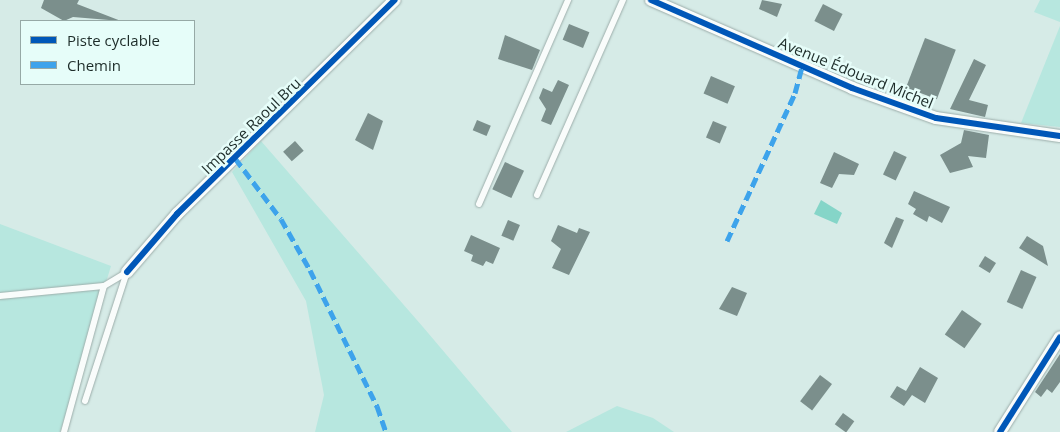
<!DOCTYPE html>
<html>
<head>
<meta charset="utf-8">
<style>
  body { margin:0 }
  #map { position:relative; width:1060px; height:432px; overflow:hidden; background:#d6ebe7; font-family:"Open Sans",sans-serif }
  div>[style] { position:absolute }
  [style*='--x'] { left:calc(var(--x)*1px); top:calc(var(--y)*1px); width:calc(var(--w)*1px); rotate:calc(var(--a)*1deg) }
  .green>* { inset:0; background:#b7e7df }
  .water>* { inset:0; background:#85d5c8 }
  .building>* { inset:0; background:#7b8f8c; transform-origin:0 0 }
  .roads { filter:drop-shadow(0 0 1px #9cadaa) drop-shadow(0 0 1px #9cadaa) }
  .lane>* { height:6px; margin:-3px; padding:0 3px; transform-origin:3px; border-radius:3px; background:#f9fcfb }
  .street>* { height:12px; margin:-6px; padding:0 6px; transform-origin:6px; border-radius:6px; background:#f9fcfb }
  .quiet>* { height:5px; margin-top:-2.5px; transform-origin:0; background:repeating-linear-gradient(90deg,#3da3eb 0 10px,transparent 0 15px) }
  .cycleway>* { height:6px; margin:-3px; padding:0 3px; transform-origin:3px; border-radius:3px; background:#0057b8 }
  span { translate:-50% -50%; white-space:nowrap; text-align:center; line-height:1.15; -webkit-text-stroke:5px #e6fdf9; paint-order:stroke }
  .street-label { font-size:15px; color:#1d2c29 }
  .legend { position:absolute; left:20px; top:20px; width:175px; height:65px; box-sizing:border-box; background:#e6fdf9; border:1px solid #96a9a6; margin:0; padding:6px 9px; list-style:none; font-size:15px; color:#1d2c29 }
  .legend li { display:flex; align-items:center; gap:10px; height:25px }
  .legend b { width:25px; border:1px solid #96a9a6 }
</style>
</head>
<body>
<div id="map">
  <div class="green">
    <i style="clip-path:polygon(1040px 0,1060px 0,1060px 22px,1034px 12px)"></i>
    <i style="clip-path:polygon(1060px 26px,1060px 127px,1021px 123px)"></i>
    <i style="clip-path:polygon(261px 141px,423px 327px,512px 432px,315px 432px,324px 395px,306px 301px,232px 172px)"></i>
    <i style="clip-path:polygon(0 224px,111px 266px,60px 432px,0 432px)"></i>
    <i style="clip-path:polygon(617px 406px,653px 418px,674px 432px,566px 432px)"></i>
  </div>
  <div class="water">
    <i style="clip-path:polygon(821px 200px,842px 213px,837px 224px,814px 214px)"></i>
  </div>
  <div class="building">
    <i style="clip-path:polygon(44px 0,79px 0,77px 4px,121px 21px,73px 17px,64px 21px,41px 8px)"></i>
    <i style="clip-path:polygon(762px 0,782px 4px,777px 17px,759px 9px)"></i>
    <i style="left:823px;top:4px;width:22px;height:19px;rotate:27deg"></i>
    <i style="left:569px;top:24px;width:22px;height:17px;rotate:22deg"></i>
    <i style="clip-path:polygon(505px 35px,540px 50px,532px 70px,498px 59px)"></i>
    <i style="left:925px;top:38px;width:33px;height:53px;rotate:21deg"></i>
    <i style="clip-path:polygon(974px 59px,986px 65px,969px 100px,988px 105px,985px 117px,950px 109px)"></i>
    <i style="left:711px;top:76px;width:26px;height:19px;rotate:23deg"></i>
    <i style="clip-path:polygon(558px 80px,569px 85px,551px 125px,541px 121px,546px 109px,539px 98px,543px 88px,552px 92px)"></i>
    <i style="clip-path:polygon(368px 113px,383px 121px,373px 150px,355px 140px)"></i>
    <i style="left:477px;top:120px;width:15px;height:11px;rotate:23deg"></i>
    <i style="left:713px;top:121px;width:15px;height:18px;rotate:23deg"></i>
    <i style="clip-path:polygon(964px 130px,989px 135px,986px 158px,968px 156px,973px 167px,950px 173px,940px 155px,961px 143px)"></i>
    <i style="left:295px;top:141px;width:13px;height:16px;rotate:48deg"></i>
    <i style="left:894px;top:151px;width:14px;height:26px;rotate:25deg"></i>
    <i style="clip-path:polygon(834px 152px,859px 164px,854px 175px,839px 174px,832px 188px,820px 183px)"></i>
    <i style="left:505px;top:162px;width:21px;height:30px;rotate:25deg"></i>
    <i style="clip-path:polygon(914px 191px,950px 207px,942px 223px,929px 216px,927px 222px,913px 214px,916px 209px,908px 204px)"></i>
    <i style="clip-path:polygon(896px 217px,904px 220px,892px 248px,884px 243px)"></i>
    <i style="left:508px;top:220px;width:13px;height:17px;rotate:23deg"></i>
    <i style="clip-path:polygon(558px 225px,577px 233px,579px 228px,590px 232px,569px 275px,552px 268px,561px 249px,551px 241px)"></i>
    <i style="clip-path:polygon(471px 235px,500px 248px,493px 264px,486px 261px,483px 266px,471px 261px,473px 255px,464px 251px)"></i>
    <i style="clip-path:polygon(1027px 236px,1043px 246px,1048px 266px,1019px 248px)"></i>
    <i style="left:985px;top:256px;width:13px;height:12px;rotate:32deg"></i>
    <i style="left:1021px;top:270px;width:17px;height:35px;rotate:24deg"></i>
    <i style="clip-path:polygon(732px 287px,747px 293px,737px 316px,719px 309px)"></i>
    <i style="left:962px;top:310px;width:24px;height:30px;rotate:35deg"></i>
    <i style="clip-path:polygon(1060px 354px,1060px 382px,1052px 393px,1047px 389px,1041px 397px,1035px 392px)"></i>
    <i style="clip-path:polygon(920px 367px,938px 378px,925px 403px,912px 395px,904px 406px,890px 397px,897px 386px,906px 391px)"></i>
    <i style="left:820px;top:375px;width:15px;height:33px;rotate:37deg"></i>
    <i style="left:843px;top:413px;width:14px;height:14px;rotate:36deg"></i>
  </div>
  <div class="roads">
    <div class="lane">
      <i style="--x:537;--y:195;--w:213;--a:-66.2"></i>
      <i style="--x:479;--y:204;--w:223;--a:-66.4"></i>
      <i style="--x:0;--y:296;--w:104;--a:-5.5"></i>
      <i style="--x:104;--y:286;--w:27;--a:-31"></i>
      <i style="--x:85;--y:401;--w:136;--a:-72"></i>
      <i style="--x:64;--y:432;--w:151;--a:-74.7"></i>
    </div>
    <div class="street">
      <i style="--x:651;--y:0;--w:219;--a:23.6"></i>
      <i style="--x:852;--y:88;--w:89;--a:19.7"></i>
      <i style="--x:936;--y:118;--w:125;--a:8.3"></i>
      <i style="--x:127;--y:272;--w:77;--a:-49.2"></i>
      <i style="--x:177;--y:214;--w:305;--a:-44.5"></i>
      <i style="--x:1000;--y:432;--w:112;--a:-57.7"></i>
    </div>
  </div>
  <div class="quiet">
    <i style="--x:235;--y:158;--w:76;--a:53"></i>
    <i style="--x:281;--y:219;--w:59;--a:60.4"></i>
    <i style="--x:310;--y:270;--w:152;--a:63.8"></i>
    <i style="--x:377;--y:406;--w:28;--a:71"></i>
    <i style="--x:727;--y:241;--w:163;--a:-65.3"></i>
    <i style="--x:795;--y:93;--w:28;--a:-75"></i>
  </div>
  <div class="cycleway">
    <i style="--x:651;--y:0;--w:219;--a:23.6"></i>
    <i style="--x:852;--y:88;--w:89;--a:19.7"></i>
    <i style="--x:936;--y:118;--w:125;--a:8.3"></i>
    <i style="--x:127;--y:272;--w:77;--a:-49.2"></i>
    <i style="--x:177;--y:214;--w:305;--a:-44.5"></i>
    <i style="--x:1000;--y:432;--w:112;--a:-57.7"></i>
  </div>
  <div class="street-label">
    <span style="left:856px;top:73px;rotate:22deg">Avenue Édouard Michel</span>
    <span style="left:251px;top:126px;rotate:-44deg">Impasse Raoul Bru</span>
  </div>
  <ul class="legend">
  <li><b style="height:6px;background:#0057b8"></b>Piste cyclable</li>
  <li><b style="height:6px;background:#3da3eb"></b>Chemin</li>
  </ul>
</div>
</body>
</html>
